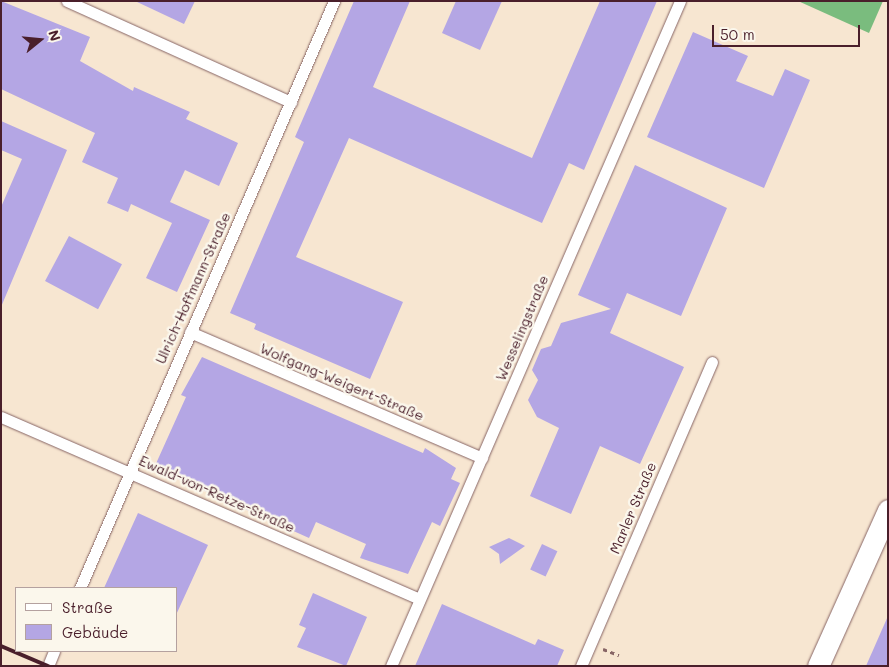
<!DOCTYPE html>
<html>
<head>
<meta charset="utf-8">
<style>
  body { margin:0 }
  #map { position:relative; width:889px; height:667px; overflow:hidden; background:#f7e6d1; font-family:Mali,sans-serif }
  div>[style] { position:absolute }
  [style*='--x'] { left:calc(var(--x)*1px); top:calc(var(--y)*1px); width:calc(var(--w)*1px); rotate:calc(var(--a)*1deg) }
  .forest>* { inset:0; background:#7abc7e }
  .building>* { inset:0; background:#b4a6e4; transform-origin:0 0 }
  .path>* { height:3px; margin-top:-1.5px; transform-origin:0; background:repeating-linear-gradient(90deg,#876565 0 4px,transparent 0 8px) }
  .roads { filter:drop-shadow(0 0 1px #876565) drop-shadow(0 0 1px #876565) }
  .lane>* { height:11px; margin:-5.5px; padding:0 5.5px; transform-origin:5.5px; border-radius:5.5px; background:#fff }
  .street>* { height:21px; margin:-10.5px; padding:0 10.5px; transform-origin:10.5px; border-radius:10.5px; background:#fff }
  .rail>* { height:4px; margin:-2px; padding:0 2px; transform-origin:2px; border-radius:2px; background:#4a1f2b }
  span { translate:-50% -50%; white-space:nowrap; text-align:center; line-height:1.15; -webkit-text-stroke:5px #fbf7ec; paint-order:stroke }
  .street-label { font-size:14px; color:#4a1f2b }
  .frame { position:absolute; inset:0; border:2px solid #4a1f2b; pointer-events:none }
  .legend { position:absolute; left:15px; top:587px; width:162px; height:65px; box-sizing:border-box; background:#fbf7ec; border:1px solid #b4a19f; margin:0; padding:6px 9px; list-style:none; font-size:15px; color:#4a1f2b }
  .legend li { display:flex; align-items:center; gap:10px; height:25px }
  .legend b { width:25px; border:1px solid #b4a19f }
  .north { position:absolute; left:15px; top:15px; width:50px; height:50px; -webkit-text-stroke:4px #fbf7ec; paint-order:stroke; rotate:73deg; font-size:14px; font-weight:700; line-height:20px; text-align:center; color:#4a1f2b }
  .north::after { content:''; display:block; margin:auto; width:18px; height:22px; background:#4a1f2b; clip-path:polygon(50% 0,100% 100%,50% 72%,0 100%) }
  .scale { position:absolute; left:712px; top:25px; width:148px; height:22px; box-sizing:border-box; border:2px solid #4a1f2b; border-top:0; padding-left:6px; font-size:15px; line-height:18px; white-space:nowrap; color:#4a1f2b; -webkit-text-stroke:4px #fbf7ec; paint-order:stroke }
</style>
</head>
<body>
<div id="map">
  <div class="forest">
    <i style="clip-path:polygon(798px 1px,883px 1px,869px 33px)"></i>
  </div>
  <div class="building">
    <i style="clip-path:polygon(1px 1px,90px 37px,80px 61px,133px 91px,134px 87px,190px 112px,186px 119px,238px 143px,219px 186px,185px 170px,170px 202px,210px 220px,177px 292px,146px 278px,172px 223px,131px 204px,128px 212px,107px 203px,118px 178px,82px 162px,95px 133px,1px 89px)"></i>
    <i style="clip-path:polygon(135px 1px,195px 1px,184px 24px)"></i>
    <i style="clip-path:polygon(354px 1px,410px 1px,373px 87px,532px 158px,600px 1px,657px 1px,584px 170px,569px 163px,542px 223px,349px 138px,296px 257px,403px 302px,370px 379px,254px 329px,256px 324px,230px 313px,304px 142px,295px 137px)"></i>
    <i style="clip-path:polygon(456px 1px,502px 1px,480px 50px,442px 33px)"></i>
    <i style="clip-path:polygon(693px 32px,748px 56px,736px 81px,773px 96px,785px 69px,810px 80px,764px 188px,647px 137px)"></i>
    <i style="clip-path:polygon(1px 121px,67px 150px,1px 307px,1px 207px,22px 159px,1px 150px)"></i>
    <i style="clip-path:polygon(635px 165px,727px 208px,681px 316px,627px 293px,610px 333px,684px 367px,640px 464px,600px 446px,571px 514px,530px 496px,559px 428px,537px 417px,528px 400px,538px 380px,532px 370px,541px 349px,551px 346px,561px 323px,611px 309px,578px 295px)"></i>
    <i style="left:69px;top:236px;width:60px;height:51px;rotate:28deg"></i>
    <i style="clip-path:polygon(202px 357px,423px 453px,425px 448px,456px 468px,451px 479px,460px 483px,440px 526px,432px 522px,408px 574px,360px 558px,366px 544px,316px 522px,309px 538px,154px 468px,186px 397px,181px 395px)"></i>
    <i style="clip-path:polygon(138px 513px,208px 545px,176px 615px,176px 588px,104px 588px)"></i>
    <i style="clip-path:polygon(509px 538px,525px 546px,500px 564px,499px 554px,489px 547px)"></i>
    <i style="left:542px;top:544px;width:17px;height:28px;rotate:25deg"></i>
    <i style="clip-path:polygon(313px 593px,367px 617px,346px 666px,297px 647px,306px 628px,299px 625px)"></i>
    <i style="clip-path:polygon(442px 604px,535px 645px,538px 639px,564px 650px,557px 666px,415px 666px)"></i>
    <i style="clip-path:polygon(888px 616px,888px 666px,866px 666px)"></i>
  </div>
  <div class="path">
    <i style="--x:603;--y:649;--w:17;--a:21"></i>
  </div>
  <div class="roads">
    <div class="lane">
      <i style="--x:67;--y:1;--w:246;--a:24.3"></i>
      <i style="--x:190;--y:332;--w:318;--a:23.3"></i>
      <i style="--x:1;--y:417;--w:456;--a:23.5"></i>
      <i style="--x:80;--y:588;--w:640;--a:-66.6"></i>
      <i style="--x:48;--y:666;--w:16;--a:-68"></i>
      <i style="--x:391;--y:666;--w:725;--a:-66.51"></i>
      <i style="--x:581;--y:666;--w:331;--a:-66.7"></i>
    </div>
    <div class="street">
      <i style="--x:818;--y:666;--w:171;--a:-65.8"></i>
    </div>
  </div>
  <div class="rail">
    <i style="--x:1;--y:646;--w:51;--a:23.1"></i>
  </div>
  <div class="street-label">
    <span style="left:193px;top:288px;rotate:-66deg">Ulrich-Hoffmann-Straße</span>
    <span style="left:522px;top:328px;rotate:-67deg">Wesselingstraße</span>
    <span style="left:342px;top:382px;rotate:23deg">Wolfgang-Weigert-Straße</span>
    <span style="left:217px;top:494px;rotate:24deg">Ewald-von-Retze-Straße</span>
    <span style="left:633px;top:508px;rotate:-67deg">Marler Straße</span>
  </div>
  <div class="frame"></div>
  <ul class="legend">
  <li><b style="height:6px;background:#fff"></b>Straße</li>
  <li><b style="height:14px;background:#b4a6e4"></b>Gebäude</li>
  </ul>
  <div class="north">N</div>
  <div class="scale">50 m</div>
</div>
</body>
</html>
